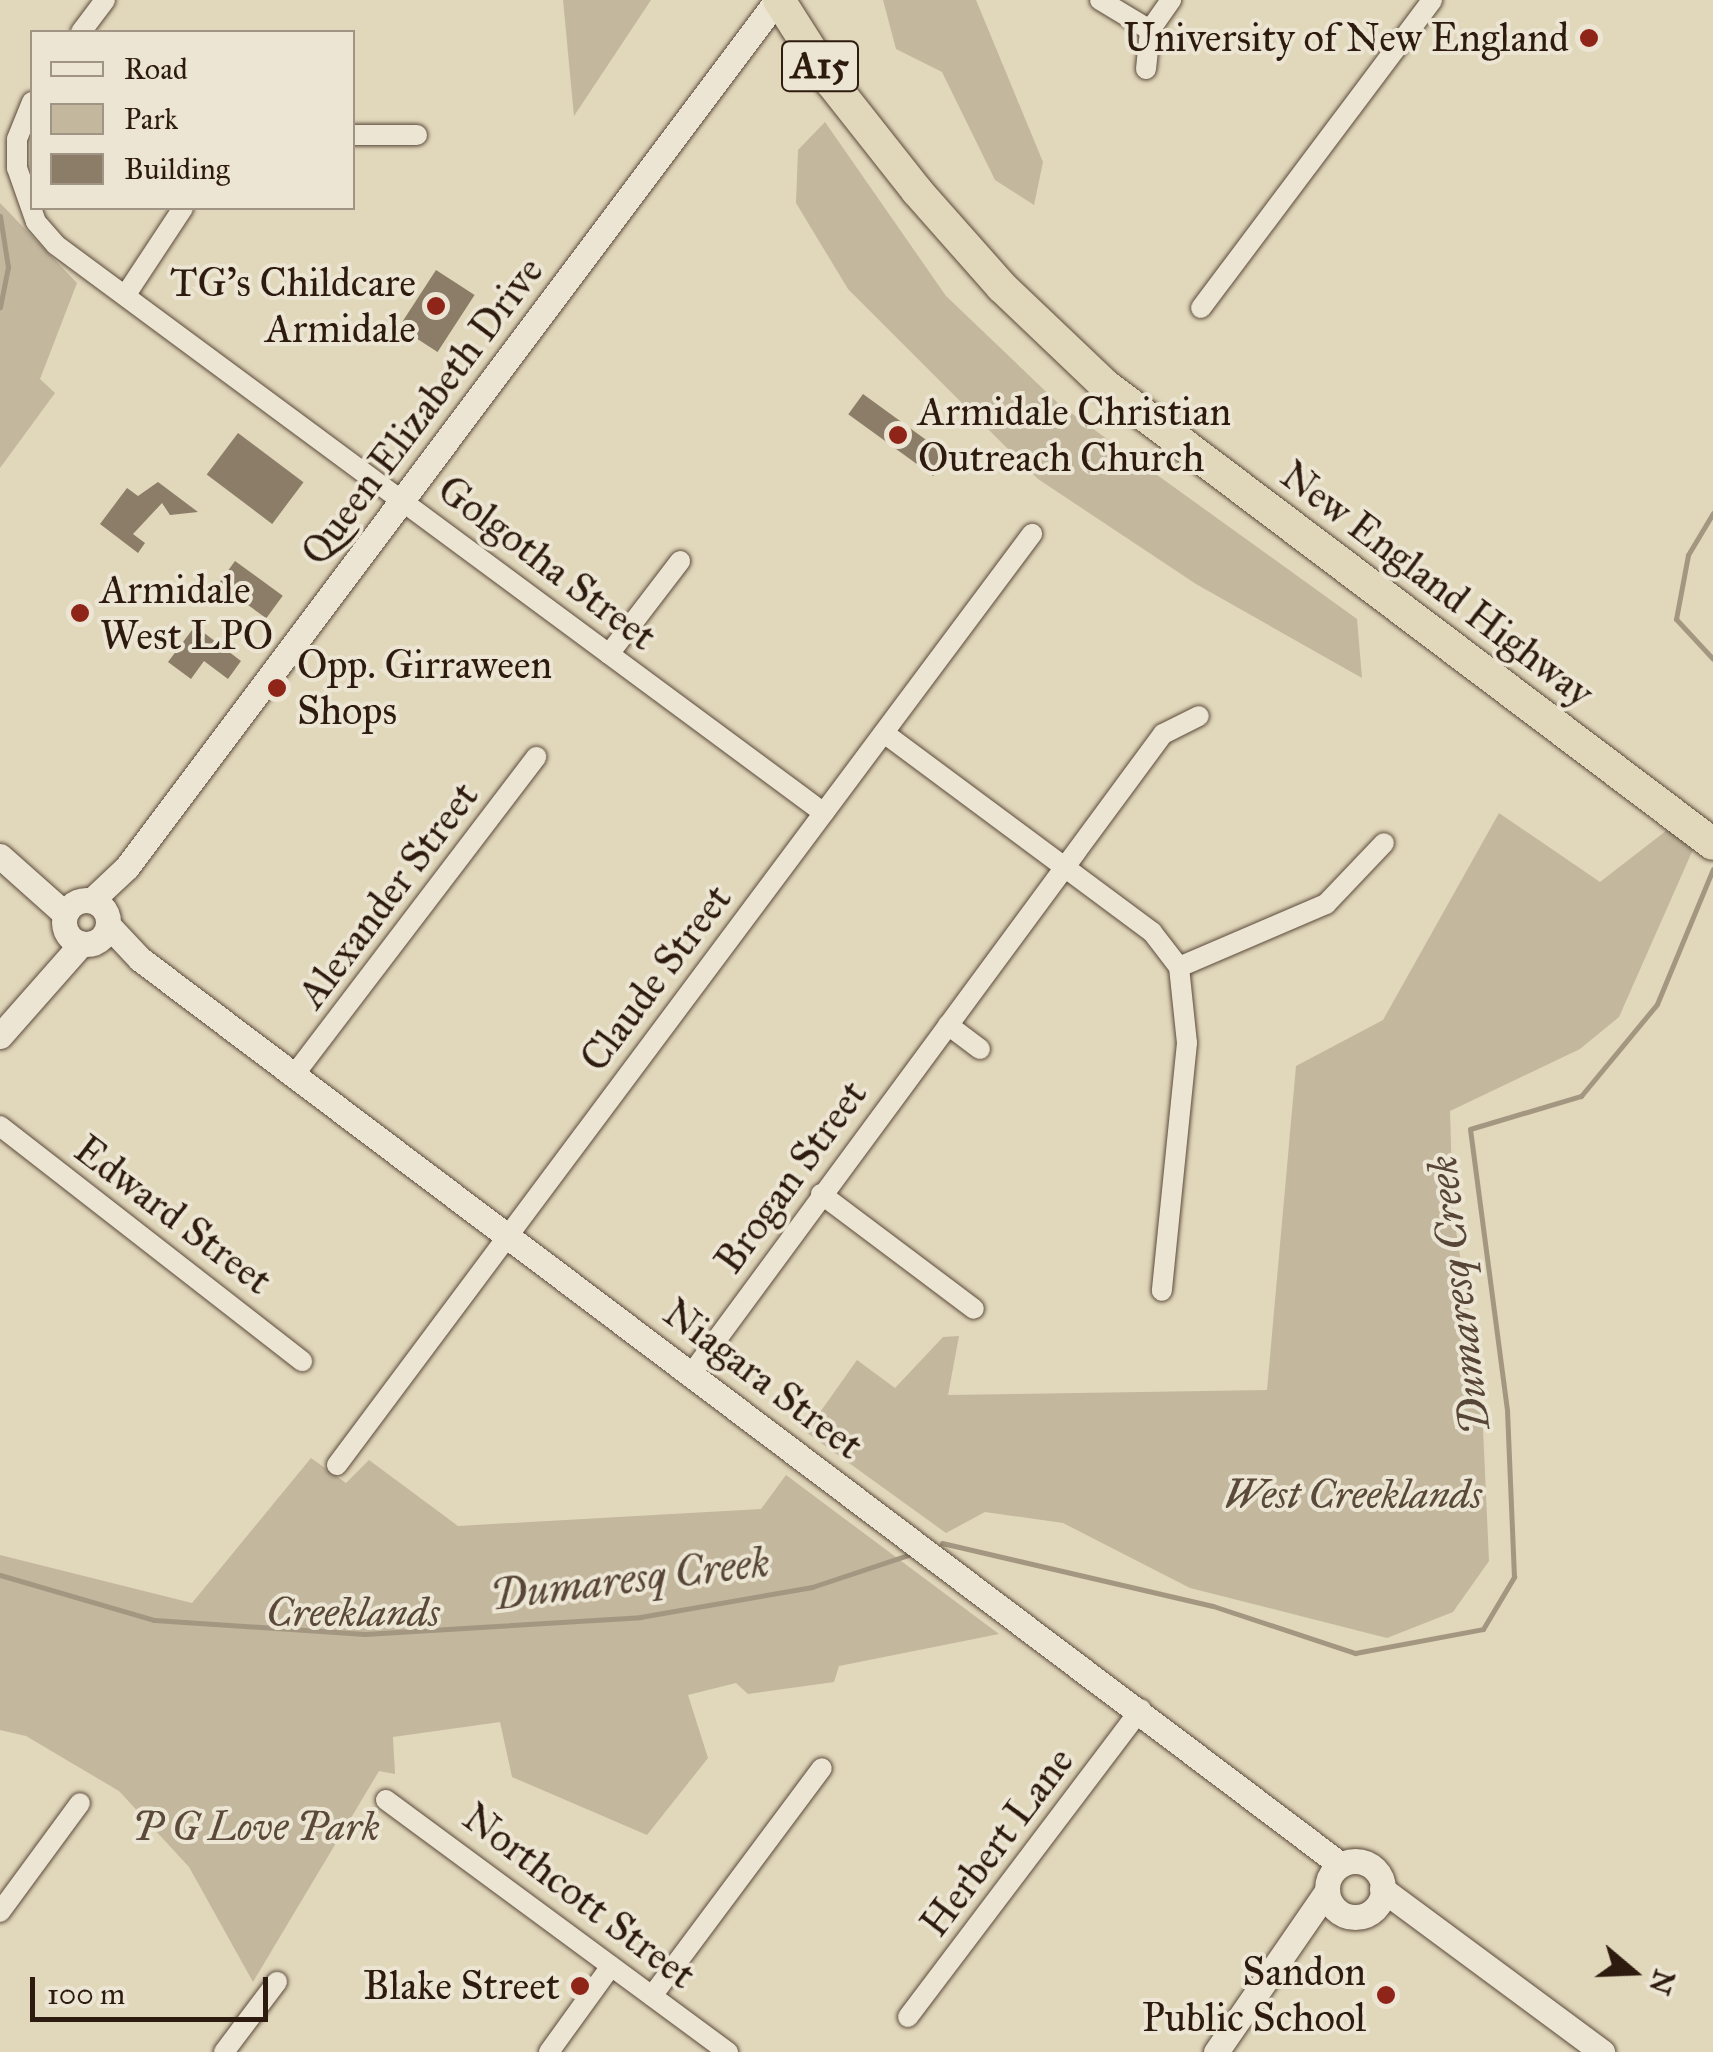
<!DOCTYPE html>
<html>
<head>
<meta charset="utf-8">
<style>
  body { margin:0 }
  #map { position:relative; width:1713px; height:2052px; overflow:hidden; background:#e1d7bb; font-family:"IM FELL Great Primer",serif }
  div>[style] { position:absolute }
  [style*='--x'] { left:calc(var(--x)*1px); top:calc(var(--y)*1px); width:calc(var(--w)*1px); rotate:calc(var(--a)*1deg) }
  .green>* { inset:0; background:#c3b79e }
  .stream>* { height:5px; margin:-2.5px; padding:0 2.5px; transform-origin:2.5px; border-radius:2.5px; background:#a49781 }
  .building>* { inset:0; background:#8b7d68; transform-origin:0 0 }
  .roads { filter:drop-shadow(0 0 2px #5b4a3a) drop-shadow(0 0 2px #5b4a3a) }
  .minor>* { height:20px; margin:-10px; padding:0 10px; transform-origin:10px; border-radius:10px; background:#ece5d3 }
  .tertiary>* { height:25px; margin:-12.5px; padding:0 12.5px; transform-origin:12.5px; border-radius:12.5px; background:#ece5d3 }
  .tertiary>.ring { margin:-12.5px; padding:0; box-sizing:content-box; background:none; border:25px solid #ece5d3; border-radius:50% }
  .trunk>* { height:32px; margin:-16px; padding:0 16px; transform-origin:16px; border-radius:16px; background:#e1d7bb }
  .dots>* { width:28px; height:28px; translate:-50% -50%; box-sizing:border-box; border:5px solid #ece5d3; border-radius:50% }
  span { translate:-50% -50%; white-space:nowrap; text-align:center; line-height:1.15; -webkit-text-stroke:8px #ece5d3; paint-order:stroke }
  .shield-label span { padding:2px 8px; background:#ece5d3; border:2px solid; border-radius:8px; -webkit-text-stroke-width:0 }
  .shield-label { font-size:38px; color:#2e1b0f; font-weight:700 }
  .poi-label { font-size:40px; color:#2e1b0f }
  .right { translate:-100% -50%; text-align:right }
  .left { translate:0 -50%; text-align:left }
  .street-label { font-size:40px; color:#2e1b0f }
  .park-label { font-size:40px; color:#5b4a3a; font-style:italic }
  .water-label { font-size:42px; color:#574637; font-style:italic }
  .legend { position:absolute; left:30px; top:30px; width:325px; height:180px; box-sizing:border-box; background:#ece5d3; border:2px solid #a09485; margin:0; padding:12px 18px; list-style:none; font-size:30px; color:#2e1b0f }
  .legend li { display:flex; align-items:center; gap:20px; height:50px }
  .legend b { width:50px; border:2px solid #a09485 }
  .north { position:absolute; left:1583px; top:1922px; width:100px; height:100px; -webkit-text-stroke:8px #ece5d3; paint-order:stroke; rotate:109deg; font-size:28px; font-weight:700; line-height:40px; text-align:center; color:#2e1b0f }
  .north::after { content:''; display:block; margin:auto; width:35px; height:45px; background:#2e1b0f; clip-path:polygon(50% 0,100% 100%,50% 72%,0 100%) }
  .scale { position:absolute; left:30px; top:1977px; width:238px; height:45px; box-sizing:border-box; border:5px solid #2e1b0f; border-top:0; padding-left:12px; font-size:30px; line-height:35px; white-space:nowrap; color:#2e1b0f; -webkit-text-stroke:8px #ece5d3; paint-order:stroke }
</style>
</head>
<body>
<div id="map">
  <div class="green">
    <i style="clip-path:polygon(563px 0,651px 0,574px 116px)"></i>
    <i style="clip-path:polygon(883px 0,976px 0,1043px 162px,1034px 205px,995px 180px,942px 72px,896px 49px)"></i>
    <i style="clip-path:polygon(825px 122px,946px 296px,1060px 405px,1357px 619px,1362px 678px,1196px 584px,1038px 479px,848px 289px,796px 203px,798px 150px)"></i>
    <i style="clip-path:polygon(0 203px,77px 283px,40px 379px,55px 393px,0 468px)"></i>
    <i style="clip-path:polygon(1499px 813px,1600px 882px,1671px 827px,1695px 845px,1619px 1017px,1580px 1049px,1450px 1111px,1453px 1213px,1481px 1384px,1489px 1561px,1453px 1612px,1387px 1638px,1190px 1588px,1063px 1523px,985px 1512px,946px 1533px,806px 1432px,857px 1360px,895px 1388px,943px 1337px,959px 1336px,948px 1395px,1267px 1390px,1296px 1066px,1383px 1020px)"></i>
    <i style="clip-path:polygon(311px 1458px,346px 1483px,369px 1460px,458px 1526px,761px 1509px,786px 1475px,999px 1634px,839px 1666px,834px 1682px,748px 1694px,736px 1683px,688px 1695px,708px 1758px,647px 1835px,512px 1777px,500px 1722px,393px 1737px,395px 1774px,379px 1771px,253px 1982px,189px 1867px,119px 1791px,26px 1736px,0 1730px,0 1555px,192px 1603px)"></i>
  </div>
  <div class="stream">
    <i style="--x:0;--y:216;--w:52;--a:81.1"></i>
    <i style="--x:8;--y:267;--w:41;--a:101.3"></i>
    <i style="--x:1713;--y:513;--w:49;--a:120.8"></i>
    <i style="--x:1688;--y:555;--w:65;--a:100.6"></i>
    <i style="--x:1676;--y:619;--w:54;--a:47.2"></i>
    <i style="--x:942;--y:1543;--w:278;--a:13.1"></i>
    <i style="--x:1213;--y:1606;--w:150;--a:18.3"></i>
    <i style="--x:1355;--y:1653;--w:130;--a:-10.6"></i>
    <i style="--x:1483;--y:1629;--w:61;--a:-59.2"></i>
    <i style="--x:1514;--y:1577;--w:167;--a:-92.4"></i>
    <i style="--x:1507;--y:1410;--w:283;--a:-97.5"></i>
    <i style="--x:1470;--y:1129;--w:116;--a:-16.6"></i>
    <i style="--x:1581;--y:1096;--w:119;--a:-50.4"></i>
    <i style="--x:1657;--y:1004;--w:146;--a:-67.5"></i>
    <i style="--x:0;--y:1575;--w:160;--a:16.3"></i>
    <i style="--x:154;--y:1620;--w:211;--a:3.8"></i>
    <i style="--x:365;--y:1634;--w:276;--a:-3.5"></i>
    <i style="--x:640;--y:1617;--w:175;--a:-9.9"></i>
    <i style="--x:812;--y:1587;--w:101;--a:-18.4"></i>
  </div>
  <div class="building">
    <i style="left:436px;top:270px;width:46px;height:68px;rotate:33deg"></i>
    <i style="left:863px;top:394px;width:105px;height:25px;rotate:36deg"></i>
    <i style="left:238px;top:433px;width:82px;height:52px;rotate:37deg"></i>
    <i style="clip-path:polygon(158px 482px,198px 512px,170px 515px,162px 503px,133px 534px,145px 543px,138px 553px,100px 524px,127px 488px,138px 496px)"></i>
    <i style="left:235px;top:561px;width:59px;height:28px;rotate:36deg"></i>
    <i style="clip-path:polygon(195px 626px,241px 661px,228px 679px,204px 661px,191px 679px,168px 662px)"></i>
  </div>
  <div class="roads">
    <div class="minor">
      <i style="--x:1100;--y:0;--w:58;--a:31"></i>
      <i style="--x:81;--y:32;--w:40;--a:-53"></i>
      <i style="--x:1146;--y:69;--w:39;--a:-84"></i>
      <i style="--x:1150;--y:30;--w:37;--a:-55"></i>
      <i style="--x:32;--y:102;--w:40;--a:112"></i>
      <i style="--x:17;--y:139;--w:29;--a:90"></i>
      <i style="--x:17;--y:168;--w:57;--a:70.6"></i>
      <i style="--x:36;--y:222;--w:30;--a:49"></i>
      <i style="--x:56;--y:245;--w:955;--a:36.49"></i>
      <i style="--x:352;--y:135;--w:65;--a:0"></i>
      <i style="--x:127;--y:293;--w:102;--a:-56.6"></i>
      <i style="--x:1201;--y:308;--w:385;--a:-53.1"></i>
      <i style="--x:609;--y:654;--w:117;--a:-52.6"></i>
      <i style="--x:884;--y:733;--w:334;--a:36.6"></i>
      <i style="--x:1152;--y:932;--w:44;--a:52.4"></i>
      <i style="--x:1179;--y:967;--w:76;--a:84"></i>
      <i style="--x:1187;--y:1043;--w:249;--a:95.8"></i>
      <i style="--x:1179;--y:967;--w:160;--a:-23.2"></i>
      <i style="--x:1326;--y:904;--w:84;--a:-46.4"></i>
      <i style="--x:948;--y:1025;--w:40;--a:37"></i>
      <i style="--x:294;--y:1075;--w:400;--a:-52.7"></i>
      <i style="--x:0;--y:1126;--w:383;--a:37.9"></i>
      <i style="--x:821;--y:1194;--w:191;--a:36.9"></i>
      <i style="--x:692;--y:1373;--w:794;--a:-53.61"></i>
      <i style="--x:1163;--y:734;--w:40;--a:-26.6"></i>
      <i style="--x:337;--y:1465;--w:1162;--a:-53.26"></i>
      <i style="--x:386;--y:1800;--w:425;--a:36.4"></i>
      <i style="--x:0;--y:1912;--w:135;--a:-53.7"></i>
      <i style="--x:652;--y:1996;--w:284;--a:-53.3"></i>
      <i style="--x:908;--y:2017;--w:386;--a:-52.9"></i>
      <i style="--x:224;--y:2052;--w:88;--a:-52.9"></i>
      <i style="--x:549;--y:2052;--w:106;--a:-54.2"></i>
    </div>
    <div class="tertiary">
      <i style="--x:0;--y:856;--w:87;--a:41.7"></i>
      <i class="ring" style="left:64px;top:900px;width:19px;height:19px"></i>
      <i style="--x:92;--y:900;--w:48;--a:-43.3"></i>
      <i style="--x:127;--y:867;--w:1084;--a:-53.14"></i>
      <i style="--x:108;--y:925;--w:47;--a:46.7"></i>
      <i style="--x:140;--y:959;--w:1504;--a:37.03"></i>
      <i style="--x:0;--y:1036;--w:123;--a:-48.6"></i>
      <i class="ring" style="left:1327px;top:1861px;width:31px;height:31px"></i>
      <i style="--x:1382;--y:1889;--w:274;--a:36.5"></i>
      <i style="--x:1216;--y:2052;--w:196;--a:-55.4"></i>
    </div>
    <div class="trunk">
      <i style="--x:779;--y:0;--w:97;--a:57.6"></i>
      <i style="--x:831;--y:82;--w:139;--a:51.7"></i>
      <i style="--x:917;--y:191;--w:128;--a:48.5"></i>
      <i style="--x:1002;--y:287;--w:144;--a:43.6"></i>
      <i style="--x:1106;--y:386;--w:760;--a:37.04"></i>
    </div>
  </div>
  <div class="dots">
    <i style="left:1589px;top:38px;background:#8f2418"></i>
    <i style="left:436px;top:306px;background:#8f2418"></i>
    <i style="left:898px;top:435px;background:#8f2418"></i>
    <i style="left:80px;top:613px;background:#8f2418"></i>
    <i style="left:277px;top:688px;background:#8f2418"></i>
    <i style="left:580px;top:1986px;background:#8f2418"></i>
    <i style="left:1386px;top:1995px;background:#8f2418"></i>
  </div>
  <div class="shield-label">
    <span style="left:820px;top:66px">A15</span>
  </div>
  <div class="poi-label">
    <span class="right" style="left:1569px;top:38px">University of New England</span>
    <span class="right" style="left:416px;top:306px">TG's Childcare<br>Armidale</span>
    <span class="left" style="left:918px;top:435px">Armidale Christian<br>Outreach Church</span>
    <span class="left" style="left:100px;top:613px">Armidale<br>West LPO</span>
    <span class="left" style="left:297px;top:688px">Opp. Girraween<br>Shops</span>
    <span class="right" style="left:1366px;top:1995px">Sandon<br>Public School</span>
    <span class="right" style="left:560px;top:1986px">Blake Street</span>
  </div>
  <div class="street-label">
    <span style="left:422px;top:411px;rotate:-53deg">Queen Elizabeth Drive</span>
    <span style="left:547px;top:563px;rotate:37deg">Golgotha Street</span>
    <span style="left:1437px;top:584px;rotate:37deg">New England Highway</span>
    <span style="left:388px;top:895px;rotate:-53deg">Alexander Street</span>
    <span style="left:656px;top:978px;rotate:-53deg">Claude Street</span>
    <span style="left:791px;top:1177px;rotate:-54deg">Brogan Street</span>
    <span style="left:173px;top:1215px;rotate:37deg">Edward Street</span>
    <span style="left:763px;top:1379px;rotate:37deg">Niagara Street</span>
    <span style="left:997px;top:1842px;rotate:-53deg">Herbert Lane</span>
    <span style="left:579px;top:1896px;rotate:37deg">Northcott Street</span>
  </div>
  <div class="park-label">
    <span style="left:1353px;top:1495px">West Creeklands</span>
    <span style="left:353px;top:1613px">Creeklands</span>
    <span style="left:256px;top:1827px">P G Love Park</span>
  </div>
  <div class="water-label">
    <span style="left:1459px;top:1295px;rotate:-97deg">Dumaresq Creek</span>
    <span style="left:630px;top:1579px;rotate:-7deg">Dumaresq Creek</span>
  </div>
  <ul class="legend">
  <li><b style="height:12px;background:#ece5d3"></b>Road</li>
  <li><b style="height:28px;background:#c3b79e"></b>Park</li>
  <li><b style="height:28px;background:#8b7d68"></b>Building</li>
  </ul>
  <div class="north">N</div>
  <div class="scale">100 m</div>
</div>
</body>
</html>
